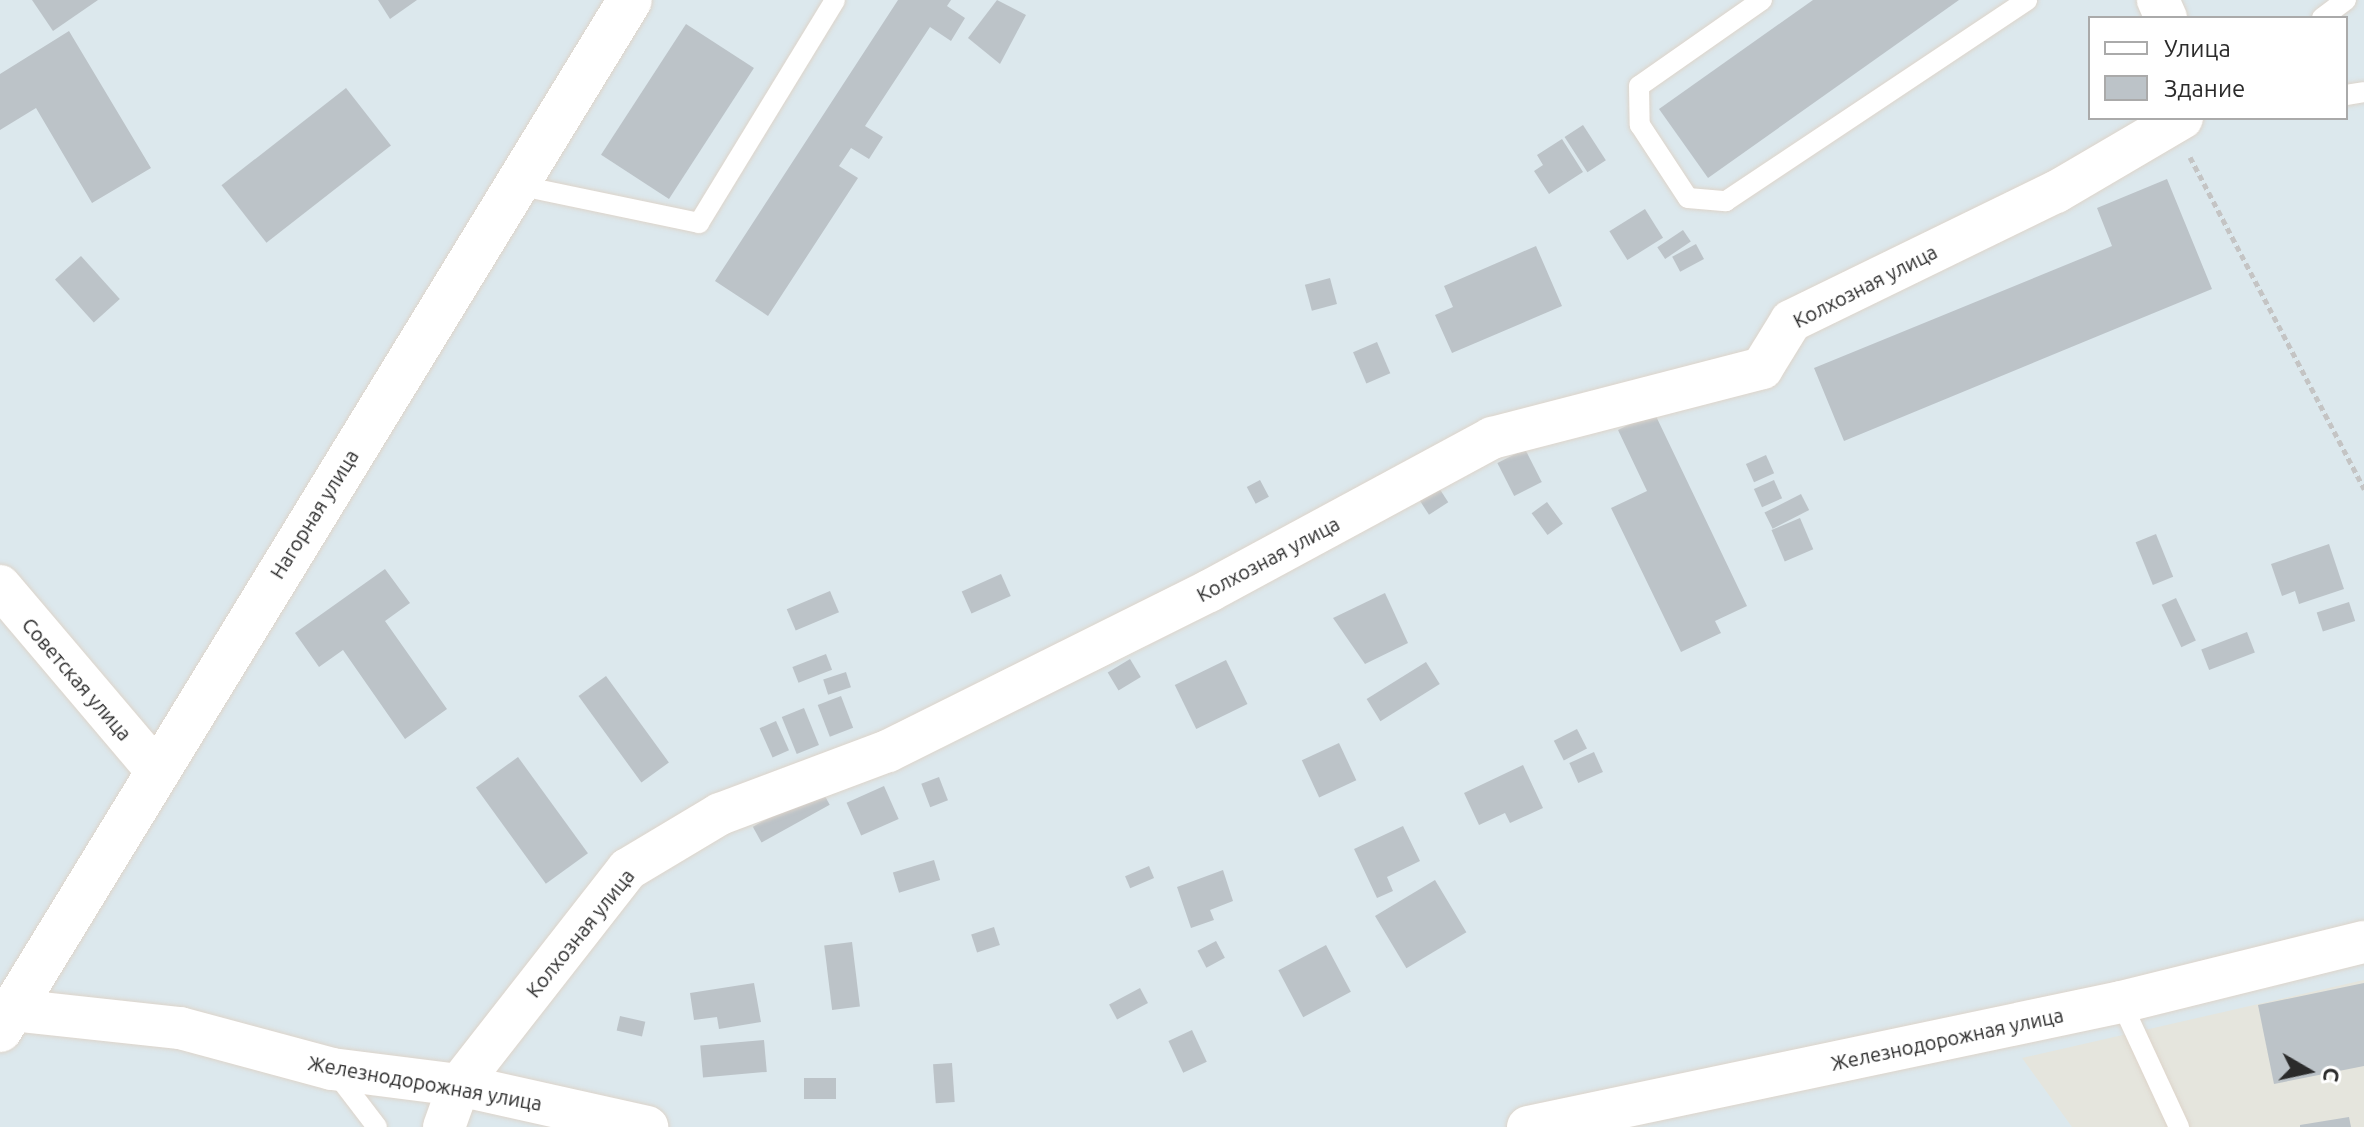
<!DOCTYPE html>
<html>
<head>
<meta charset="utf-8">
<style>
  body { margin:0 }
  #map { position:relative; width:2364px; height:1127px; overflow:hidden; background:#dce8ed; font-family:Ubuntu,sans-serif }
  div>[style] { position:absolute }
  [style*='--x'] { left:calc(var(--x)*1px); top:calc(var(--y)*1px); width:calc(var(--w)*1px); rotate:calc(var(--a)*1deg) }
  .industrial>* { inset:0; background:#e5e5dd }
  .building>* { inset:0; background:#bcc3c8; transform-origin:0 0 }
  .path>* { height:5px; margin-top:-2.5px; transform-origin:0; background:repeating-linear-gradient(90deg,#c4c4c4 0 6px,transparent 0 10px) }
  .roads { filter:drop-shadow(0 0 2px #ddd4ca) drop-shadow(0 0 2px #ddd4ca) }
  .service>* { height:20px; margin:-10px; padding:0 10px; transform-origin:10px; border-radius:10px; background:#fff }
  .minor>* { height:42px; margin:-21px; padding:0 21px; transform-origin:21px; border-radius:21px; background:#fff }
  .secondary>* { height:44px; margin:-22px; padding:0 22px; transform-origin:22px; border-radius:22px; background:#fff }
  span { translate:-50% -50%; white-space:nowrap; text-align:center; line-height:1.15; -webkit-text-stroke:7px #fff; paint-order:stroke }
  .street-label { font-size:20px; color:#2b2b2b }
  .legend { position:absolute; left:2088px; top:16px; width:260px; height:104px; box-sizing:border-box; background:#fff; border:2px solid #aaa; margin:0; padding:10px 14px; list-style:none; font-size:24px; color:#2b2b2b }
  .legend li { display:flex; align-items:center; gap:16px; height:40px }
  .legend b { width:40px; border:2px solid #aaa }
  .north { position:absolute; left:2268px; top:1031px; width:80px; height:80px; -webkit-text-stroke:6px #fff; paint-order:stroke; rotate:99deg; font-size:22px; font-weight:700; line-height:32px; text-align:center; color:#2b2b2b }
  .north::after { content:''; display:block; margin:auto; width:28px; height:36px; background:#2b2b2b; clip-path:polygon(50% 0,100% 100%,50% 72%,0 100%) }
</style>
</head>
<body>
<div id="map">
  <div class="industrial">
    <i style="clip-path:polygon(2364px 980px,2364px 1127px,2072px 1127px,2022px 1058px)"></i>
  </div>
  <div class="building">
    <i style="clip-path:polygon(32px 0,98px 0,53px 31px)"></i>
    <i style="clip-path:polygon(378px 0,417px 0,390px 19px)"></i>
    <i style="clip-path:polygon(898px 0,951px 0,947px 6px,965px 18px,951px 41px,930px 27px,865px 126px,883px 137px,869px 159px,851px 148px,839px 166px,858px 178px,768px 316px,715px 281px)"></i>
    <i style="clip-path:polygon(997px 0,1026px 15px,1000px 64px,968px 38px)"></i>
    <i style="clip-path:polygon(1813px 0,1959px 0,1708px 178px,1659px 109px)"></i>
    <i style="left:686px;top:24px;width:81px;height:156px;rotate:33deg"></i>
    <i style="clip-path:polygon(69px 31px,151px 168px,92px 203px,36px 108px,0 130px,0 74px)"></i>
    <i style="left:346px;top:88px;width:73px;height:158px;rotate:52deg"></i>
    <i style="left:1583px;top:125px;width:42px;height:22px;rotate:57deg"></i>
    <i style="clip-path:polygon(1562px 139px,1583px 172px,1549px 194px,1534px 171px,1543px 165px,1537px 155px)"></i>
    <i style="clip-path:polygon(2167px 179px,2212px 289px,1844px 441px,1814px 368px,2112px 246px,2097px 208px)"></i>
    <i style="left:1645px;top:209px;width:34px;height:42px;rotate:58deg"></i>
    <i style="left:1683px;top:230px;width:14px;height:31px;rotate:56deg"></i>
    <i style="left:1696px;top:244px;width:17px;height:27px;rotate:62deg"></i>
    <i style="clip-path:polygon(1536px 246px,1562px 306px,1452px 353px,1435px 315px,1453px 307px,1444px 286px)"></i>
    <i style="left:81px;top:256px;width:58px;height:35px;rotate:48deg"></i>
    <i style="left:1330px;top:278px;width:27px;height:26px;rotate:75deg"></i>
    <i style="left:1377px;top:342px;width:34px;height:26px;rotate:67deg"></i>
    <i style="clip-path:polygon(1654px 412px,1747px 606px,1715px 621px,1721px 633px,1681px 652px,1611px 508px,1647px 491px,1618px 430px)"></i>
    <i style="left:1525px;top:449px;width:37px;height:31px;rotate:63deg"></i>
    <i style="left:1766px;top:455px;width:20px;height:22px;rotate:66deg"></i>
    <i style="left:1260px;top:480px;width:19px;height:15px;rotate:62deg"></i>
    <i style="left:1774px;top:480px;width:20px;height:22px;rotate:66deg"></i>
    <i style="left:1439px;top:488px;width:17px;height:23px;rotate:57deg"></i>
    <i style="left:1801px;top:494px;width:18px;height:41px;rotate:63deg"></i>
    <i style="left:1547px;top:502px;width:27px;height:19px;rotate:54deg"></i>
    <i style="left:1800px;top:518px;width:34px;height:31px;rotate:67deg"></i>
    <i style="left:2156px;top:534px;width:46px;height:22px;rotate:68deg"></i>
    <i style="clip-path:polygon(2329px 544px,2344px 589px,2299px 604px,2295px 591px,2282px 596px,2271px 564px)"></i>
    <i style="clip-path:polygon(385px 569px,410px 603px,385px 621px,447px 709px,405px 739px,343px 650px,319px 667px,295px 633px)"></i>
    <i style="left:1001px;top:574px;width:24px;height:43px;rotate:66deg"></i>
    <i style="left:830px;top:591px;width:23px;height:47px;rotate:67deg"></i>
    <i style="clip-path:polygon(1385px 593px,1408px 643px,1365px 664px,1333px 618px)"></i>
    <i style="left:2176px;top:598px;width:47px;height:16px;rotate:65deg"></i>
    <i style="left:2349px;top:602px;width:20px;height:34px;rotate:72deg"></i>
    <i style="left:2247px;top:632px;width:22px;height:49px;rotate:69deg"></i>
    <i style="left:826px;top:654px;width:17px;height:36px;rotate:69deg"></i>
    <i style="left:1130px;top:659px;width:21px;height:26px;rotate:59deg"></i>
    <i style="left:1226px;top:660px;width:49px;height:57px;rotate:64deg"></i>
    <i style="left:1426px;top:662px;width:26px;height:70px;rotate:58deg"></i>
    <i style="left:846px;top:672px;width:16px;height:24px;rotate:72deg"></i>
    <i style="left:606px;top:676px;width:107px;height:34px;rotate:54deg"></i>
    <i style="left:841px;top:696px;width:34px;height:25px;rotate:69deg"></i>
    <i style="left:804px;top:708px;width:40px;height:24px;rotate:68deg"></i>
    <i style="left:776px;top:721px;width:32px;height:18px;rotate:66deg"></i>
    <i style="left:1577px;top:729px;width:22px;height:26px;rotate:63deg"></i>
    <i style="left:1339px;top:743px;width:41px;height:41px;rotate:65deg"></i>
    <i style="left:1594px;top:752px;width:22px;height:27px;rotate:66deg"></i>
    <i style="left:518px;top:757px;width:119px;height:52px;rotate:54deg"></i>
    <i style="clip-path:polygon(1523px 765px,1543px 808px,1510px 823px,1505px 813px,1479px 825px,1464px 793px)"></i>
    <i style="left:939px;top:777px;width:25px;height:19px;rotate:69deg"></i>
    <i style="left:884px;top:786px;width:36px;height:41px;rotate:66deg"></i>
    <i style="left:821px;top:789px;width:18px;height:78px;rotate:61deg"></i>
    <i style="clip-path:polygon(1403px 826px,1420px 861px,1387px 877px,1393px 891px,1377px 898px,1354px 849px)"></i>
    <i style="left:934px;top:860px;width:21px;height:43px;rotate:73deg"></i>
    <i style="left:1149px;top:866px;width:13px;height:26px;rotate:67deg"></i>
    <i style="clip-path:polygon(1223px 870px,1233px 901px,1210px 910px,1214px 920px,1191px 928px,1177px 887px)"></i>
    <i style="left:1435px;top:880px;width:61px;height:70px;rotate:59deg"></i>
    <i style="left:994px;top:927px;width:19px;height:24px;rotate:72deg"></i>
    <i style="left:1216px;top:941px;width:19px;height:21px;rotate:62deg"></i>
    <i style="left:852px;top:942px;width:65px;height:28px;rotate:83deg"></i>
    <i style="left:1326px;top:945px;width:53px;height:54px;rotate:62deg"></i>
    <i style="clip-path:polygon(754px 983px,761px 1022px,719px 1029px,717px 1017px,694px 1020px,690px 993px)"></i>
    <i style="clip-path:polygon(2364px 983px,2364px 1066px,2274px 1084px,2258px 1005px)"></i>
    <i style="left:1140px;top:988px;width:17px;height:35px;rotate:62deg"></i>
    <i style="left:620px;top:1016px;width:26px;height:15px;rotate:13deg"></i>
    <i style="left:1192px;top:1030px;width:35px;height:26px;rotate:65deg"></i>
    <i style="left:764px;top:1040px;width:32px;height:64px;rotate:85deg"></i>
    <i style="left:952px;top:1063px;width:39px;height:19px;rotate:86deg"></i>
    <i style="left:804px;top:1078px;width:32px;height:21px"></i>
    <i style="clip-path:polygon(2349px 1117px,2351px 1127px,2300px 1127px,2300px 1125px)"></i>
  </div>
  <div class="path">
    <i style="--x:2190;--y:157;--w:375;--a:62.3"></i>
  </div>
  <div class="roads">
    <div class="service">
      <i style="--x:1762;--y:0;--w:150;--a:145"></i>
      <i style="--x:1639;--y:86;--w:39;--a:89"></i>
      <i style="--x:1640;--y:125;--w:87;--a:56.7"></i>
      <i style="--x:1688;--y:198;--w:38;--a:5"></i>
      <i style="--x:1726;--y:201;--w:362;--a:-33.7"></i>
      <i style="--x:2322;--y:18;--w:30;--a:-37"></i>
      <i style="--x:2346;--y:95;--w:18;--a:-9"></i>
      <i style="--x:517;--y:185;--w:186;--a:11.8"></i>
      <i style="--x:699;--y:223;--w:261;--a:-58.6"></i>
      <i style="--x:2121;--y:1002;--w:138;--a:65.1"></i>
      <i style="--x:335;--y:1072;--w:69;--a:52.6"></i>
    </div>
    <div class="minor">
      <i style="--x:2158;--y:0;--w:20;--a:66"></i>
      <i style="--x:0;--y:586;--w:241;--a:49.7"></i>
      <i style="--x:13;--y:1010;--w:168;--a:6.2"></i>
      <i style="--x:180;--y:1028;--w:157;--a:15.1"></i>
      <i style="--x:332;--y:1069;--w:128;--a:7.2"></i>
      <i style="--x:459;--y:1085;--w:193;--a:12.6"></i>
      <i style="--x:444;--y:1127;--w:45;--a:-70.3"></i>
      <i style="--x:459;--y:1085;--w:274;--a:-52"></i>
      <i style="--x:628;--y:869;--w:107;--a:-30.9"></i>
      <i style="--x:720;--y:814;--w:179;--a:-20.6"></i>
      <i style="--x:888;--y:751;--w:359;--a:-26.5"></i>
      <i style="--x:1209;--y:591;--w:322;--a:-28.4"></i>
      <i style="--x:1492;--y:438;--w:279;--a:-14.5"></i>
      <i style="--x:1762;--y:368;--w:55;--a:-58.3"></i>
      <i style="--x:1791;--y:321;--w:295;--a:-26"></i>
      <i style="--x:2056;--y:192;--w:146;--a:-30.4"></i>
      <i style="--x:1528;--y:1127;--w:606;--a:-11.9"></i>
      <i style="--x:2121;--y:1002;--w:250;--a:-13.9"></i>
    </div>
    <div class="secondary">
      <i style="--x:0;--y:1030;--w:1207;--a:-58.55"></i>
    </div>
  </div>
  <div class="street-label">
    <span style="left:1865px;top:286px;rotate:-27deg">Колхозная улица</span>
    <span style="left:314px;top:514px;rotate:-58deg">Нагорная улица</span>
    <span style="left:1268px;top:559px;rotate:-28deg">Колхозная улица</span>
    <span style="left:77px;top:679px;rotate:49deg">Советская улица</span>
    <span style="left:580px;top:933px;rotate:-51deg">Колхозная улица</span>
    <span style="left:1947px;top:1039px;rotate:-12deg">Железнодорожная улица</span>
    <span style="left:425px;top:1083px;rotate:10deg">Железнодорожная улица</span>
  </div>
  <ul class="legend">
  <li><b style="height:10px;background:#fff"></b>Улица</li>
  <li><b style="height:22px;background:#bcc3c8"></b>Здание</li>
  </ul>
  <div class="north">С</div>
</div>
</body>
</html>
